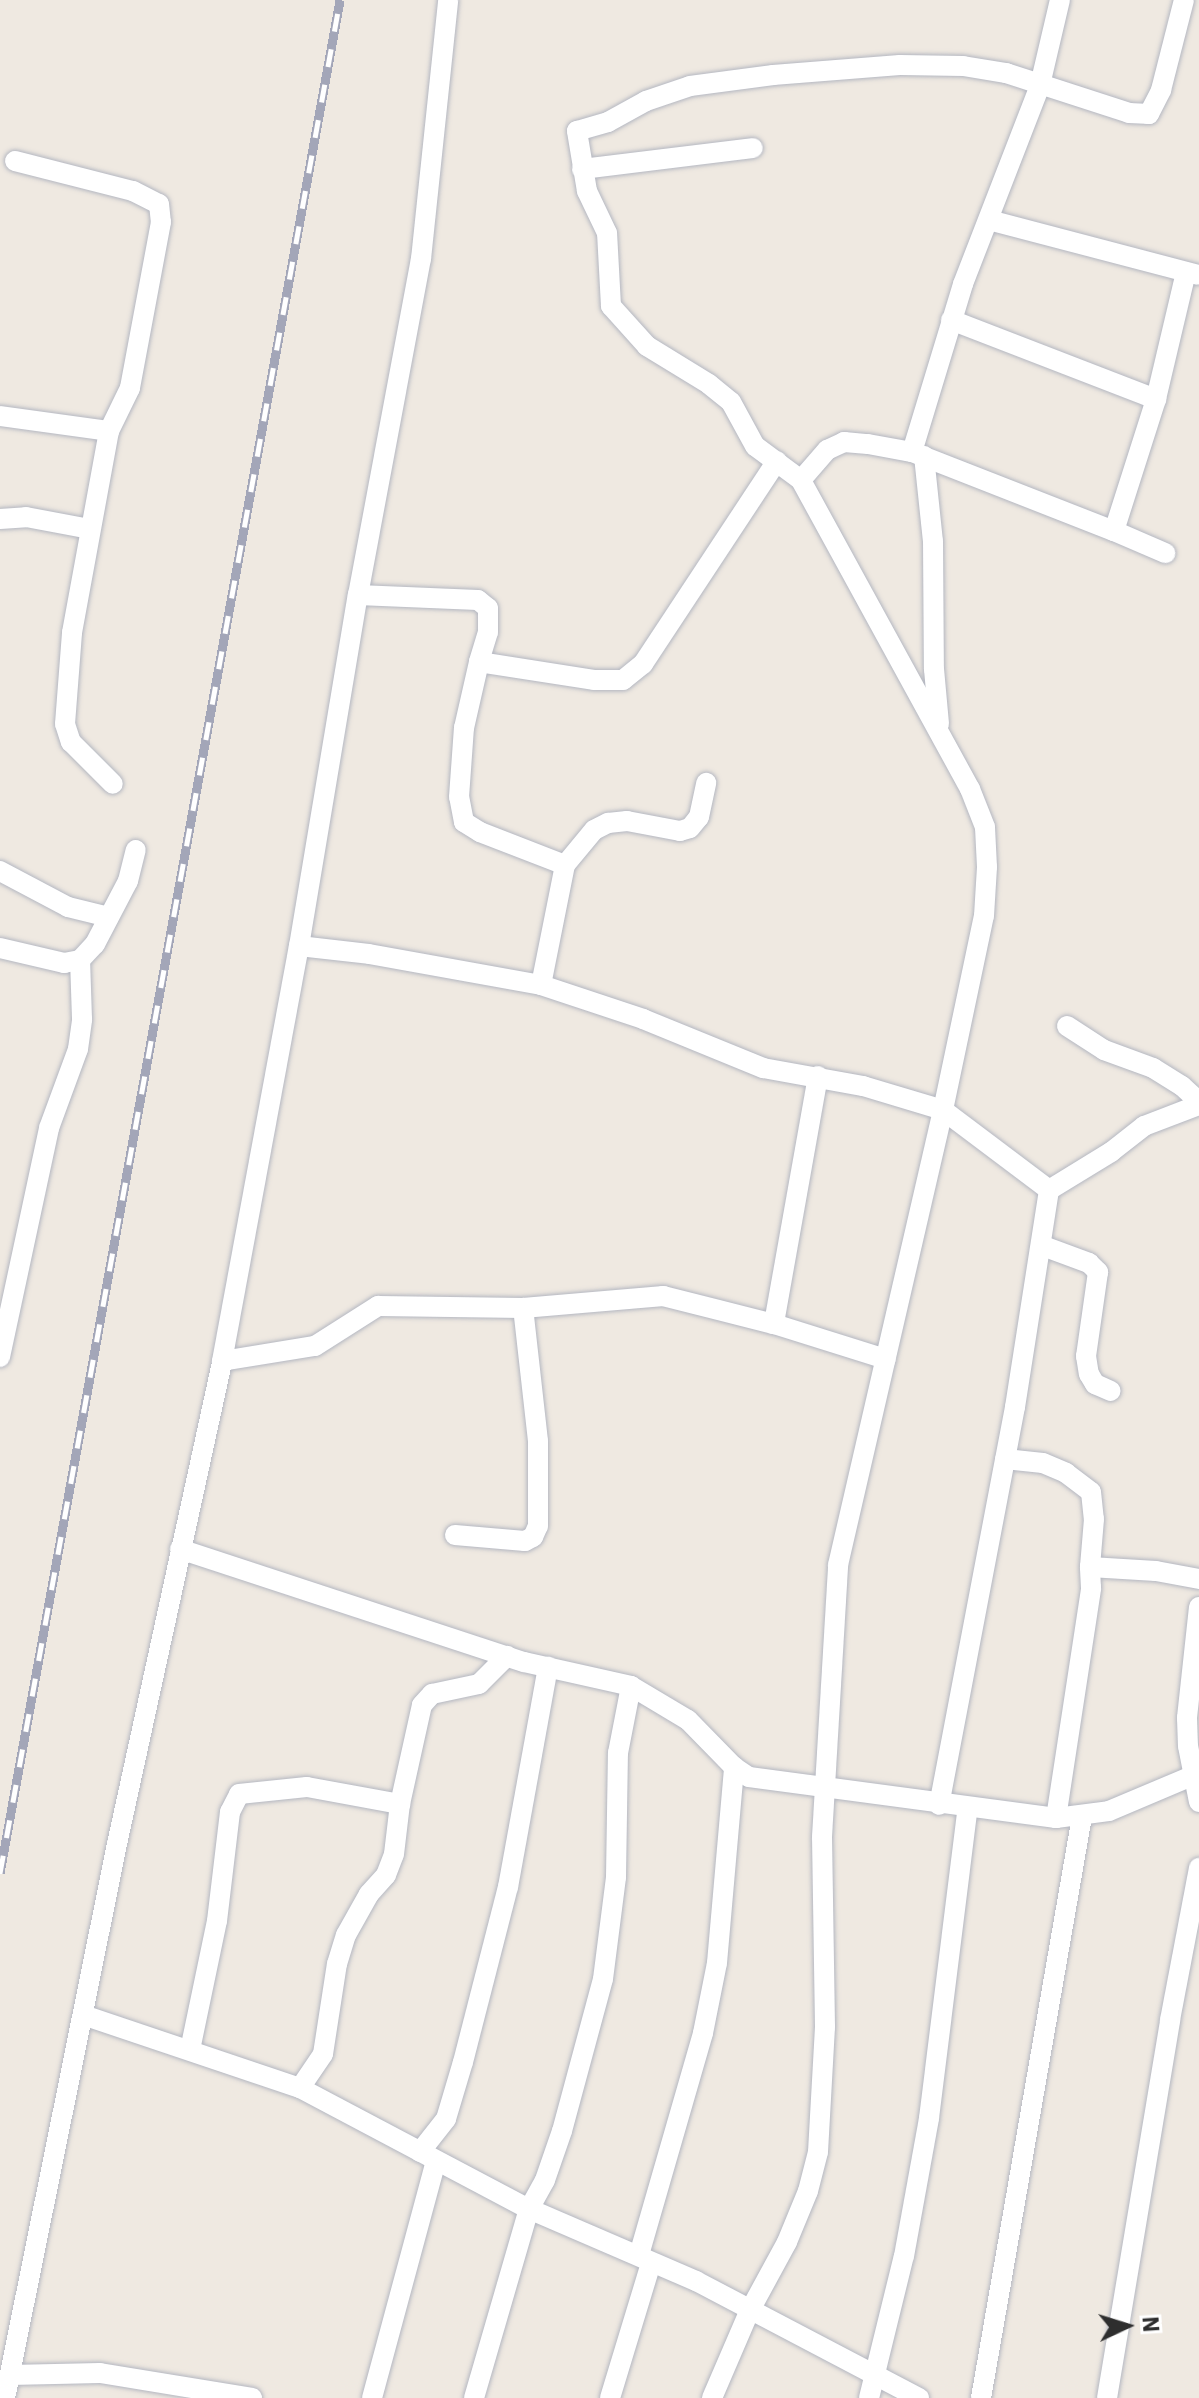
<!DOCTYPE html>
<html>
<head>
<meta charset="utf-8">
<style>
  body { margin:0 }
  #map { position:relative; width:1199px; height:2398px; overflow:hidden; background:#efe9e1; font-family:"IBM Plex Sans",sans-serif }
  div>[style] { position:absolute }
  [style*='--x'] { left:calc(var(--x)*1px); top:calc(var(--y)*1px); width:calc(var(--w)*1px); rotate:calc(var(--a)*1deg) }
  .roads { filter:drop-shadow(0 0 2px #b4b7c1) drop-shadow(0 0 2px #b4b7c1) }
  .minor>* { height:20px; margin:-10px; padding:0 10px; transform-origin:10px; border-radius:10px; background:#fff }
  .rail>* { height:9px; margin-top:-4.5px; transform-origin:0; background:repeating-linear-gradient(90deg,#fff 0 18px,#a3a6b8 0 36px); box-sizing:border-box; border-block:2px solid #a3a6b8 }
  span { translate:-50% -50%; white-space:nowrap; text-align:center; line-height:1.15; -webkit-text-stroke:7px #fff; paint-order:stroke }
  .north { position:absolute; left:1087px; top:2286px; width:80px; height:80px; -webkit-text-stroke:6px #fff; paint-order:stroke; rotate:86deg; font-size:22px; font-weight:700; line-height:32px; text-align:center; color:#2e2e2e }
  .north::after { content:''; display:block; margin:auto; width:28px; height:36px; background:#2e2e2e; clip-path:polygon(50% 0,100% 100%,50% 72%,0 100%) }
</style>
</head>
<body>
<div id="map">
  <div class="roads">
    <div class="minor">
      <i style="--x:15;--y:161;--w:122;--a:14.3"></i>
      <i style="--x:133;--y:191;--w:29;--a:27"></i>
      <i style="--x:159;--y:204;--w:18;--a:84"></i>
      <i style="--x:161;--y:222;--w:169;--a:100.6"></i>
      <i style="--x:130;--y:388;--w:48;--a:116"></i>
      <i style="--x:582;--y:169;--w:172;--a:-7"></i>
      <i style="--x:989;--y:220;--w:216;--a:14.7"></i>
      <i style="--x:951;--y:320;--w:220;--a:21.1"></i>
      <i style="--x:0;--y:416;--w:110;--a:7.8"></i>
      <i style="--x:109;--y:431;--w:205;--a:100.4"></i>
      <i style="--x:72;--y:633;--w:91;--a:94.4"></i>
      <i style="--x:65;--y:724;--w:19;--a:72"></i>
      <i style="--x:71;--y:742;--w:59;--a:45"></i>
      <i style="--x:912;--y:452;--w:176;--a:-73.1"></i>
      <i style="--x:963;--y:284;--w:213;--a:-68.8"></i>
      <i style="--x:1040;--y:85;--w:87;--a:-76.8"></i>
      <i style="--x:924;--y:456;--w:85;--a:84"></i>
      <i style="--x:933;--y:541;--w:128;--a:89.6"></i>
      <i style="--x:934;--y:669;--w:55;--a:84.8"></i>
      <i style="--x:801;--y:480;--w:57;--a:-143.5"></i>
      <i style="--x:755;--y:446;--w:50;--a:-118.6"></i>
      <i style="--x:731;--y:402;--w:28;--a:-141"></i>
      <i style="--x:709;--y:384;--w:73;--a:-148.5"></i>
      <i style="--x:647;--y:346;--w:54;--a:-132"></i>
      <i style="--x:611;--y:306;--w:73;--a:-93.1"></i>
      <i style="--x:607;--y:233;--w:47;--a:-115.5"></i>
      <i style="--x:587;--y:191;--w:61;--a:-99.5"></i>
      <i style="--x:577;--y:131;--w:32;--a:-16"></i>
      <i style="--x:608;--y:122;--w:43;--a:-28.9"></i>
      <i style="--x:646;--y:101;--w:46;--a:-18.8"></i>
      <i style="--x:690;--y:86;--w:84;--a:-7.5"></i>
      <i style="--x:773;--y:75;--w:127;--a:-4.5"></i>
      <i style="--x:900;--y:65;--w:63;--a:0.9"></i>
      <i style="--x:963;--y:66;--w:44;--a:9.2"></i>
      <i style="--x:1006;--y:73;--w:129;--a:18"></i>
      <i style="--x:1129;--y:113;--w:20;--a:3"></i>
      <i style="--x:1149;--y:114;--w:27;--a:-63"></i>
      <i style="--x:1161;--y:90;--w:93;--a:-75.7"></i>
      <i style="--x:0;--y:519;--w:26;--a:-4"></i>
      <i style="--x:26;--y:517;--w:65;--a:10.6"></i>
      <i style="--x:1114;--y:531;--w:56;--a:23.3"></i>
      <i style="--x:358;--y:595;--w:120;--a:2.4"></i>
      <i style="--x:478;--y:600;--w:13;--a:39"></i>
      <i style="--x:488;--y:608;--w:24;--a:90"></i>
      <i style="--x:488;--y:632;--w:31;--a:107"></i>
      <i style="--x:479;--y:662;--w:116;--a:8.9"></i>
      <i style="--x:594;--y:680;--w:29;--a:0"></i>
      <i style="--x:623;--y:680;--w:26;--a:-39"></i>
      <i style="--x:643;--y:664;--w:243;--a:-56.6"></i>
      <i style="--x:565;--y:865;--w:45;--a:-50.4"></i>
      <i style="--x:594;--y:830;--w:16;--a:-27"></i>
      <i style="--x:608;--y:823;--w:19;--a:-6"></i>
      <i style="--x:627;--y:821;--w:54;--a:10.7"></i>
      <i style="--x:680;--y:831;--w:10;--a:-17"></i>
      <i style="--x:690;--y:828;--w:14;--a:-51"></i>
      <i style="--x:699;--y:817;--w:35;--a:-78"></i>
      <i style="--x:0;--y:871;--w:77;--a:27.9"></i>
      <i style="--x:68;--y:907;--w:42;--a:13.7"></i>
      <i style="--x:299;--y:946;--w:70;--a:6.5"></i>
      <i style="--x:369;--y:954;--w:175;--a:10.2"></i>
      <i style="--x:541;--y:985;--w:122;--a:-78.7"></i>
      <i style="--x:565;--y:865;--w:91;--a:-158.8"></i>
      <i style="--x:480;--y:832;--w:19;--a:-148"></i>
      <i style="--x:464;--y:822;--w:25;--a:-101"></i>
      <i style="--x:459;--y:797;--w:69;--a:-85.9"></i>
      <i style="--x:464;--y:728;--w:68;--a:-77.2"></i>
      <i style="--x:0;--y:948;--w:66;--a:13.2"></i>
      <i style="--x:64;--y:963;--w:16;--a:-11"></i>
      <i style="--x:80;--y:960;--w:22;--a:-47"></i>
      <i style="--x:95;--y:944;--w:71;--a:-62.4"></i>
      <i style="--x:128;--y:881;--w:32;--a:-76"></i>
      <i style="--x:541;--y:985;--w:108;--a:18.4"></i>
      <i style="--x:643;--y:1019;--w:130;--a:22.2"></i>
      <i style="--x:763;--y:1068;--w:102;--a:10.2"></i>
      <i style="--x:863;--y:1086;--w:84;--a:16.7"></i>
      <i style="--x:943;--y:1110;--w:133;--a:37"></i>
      <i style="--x:1049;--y:1190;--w:220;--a:98.9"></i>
      <i style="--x:1015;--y:1407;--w:405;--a:100.8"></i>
      <i style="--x:1067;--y:1026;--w:44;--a:33"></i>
      <i style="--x:1104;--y:1050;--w:52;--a:20.2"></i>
      <i style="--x:1153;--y:1068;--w:34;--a:32"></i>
      <i style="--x:1182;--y:1086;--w:23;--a:43"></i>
      <i style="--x:818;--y:1076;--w:252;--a:100.1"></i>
      <i style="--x:774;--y:1324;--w:117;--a:17.4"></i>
      <i style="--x:1049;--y:1190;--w:73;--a:-31.5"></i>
      <i style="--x:1111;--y:1152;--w:42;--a:-38.2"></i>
      <i style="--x:1144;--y:1126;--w:59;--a:-20.9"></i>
      <i style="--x:1043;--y:1246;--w:49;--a:20.3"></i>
      <i style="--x:1089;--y:1263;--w:13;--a:45"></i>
      <i style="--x:1098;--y:1272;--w:85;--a:98.1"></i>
      <i style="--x:1086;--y:1356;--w:18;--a:81"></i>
      <i style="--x:1089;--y:1374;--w:12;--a:59"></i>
      <i style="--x:1095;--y:1384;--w:17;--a:24"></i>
      <i style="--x:0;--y:1357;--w:234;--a:-77.9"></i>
      <i style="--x:49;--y:1128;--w:84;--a:-69.8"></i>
      <i style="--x:78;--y:1049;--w:30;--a:-82"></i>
      <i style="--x:82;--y:1019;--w:59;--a:-91.9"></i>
      <i style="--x:222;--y:1361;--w:94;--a:-9.2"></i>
      <i style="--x:315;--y:1346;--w:75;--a:-32.4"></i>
      <i style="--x:378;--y:1306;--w:145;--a:0.8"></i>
      <i style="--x:523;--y:1308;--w:141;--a:-4.9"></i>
      <i style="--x:663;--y:1296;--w:114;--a:14.2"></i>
      <i style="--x:1005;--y:1459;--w:38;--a:6"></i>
      <i style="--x:1043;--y:1463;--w:25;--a:23"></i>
      <i style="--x:1066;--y:1473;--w:31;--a:37"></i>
      <i style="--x:1091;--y:1492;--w:27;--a:84"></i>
      <i style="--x:1094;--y:1519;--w:48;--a:94.8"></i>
      <i style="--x:455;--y:1535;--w:70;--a:4.9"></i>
      <i style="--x:525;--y:1541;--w:9;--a:-27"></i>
      <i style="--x:533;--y:1537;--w:12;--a:-66"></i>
      <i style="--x:538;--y:1526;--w:85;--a:-90"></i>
      <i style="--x:538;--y:1441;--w:134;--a:-96.4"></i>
      <i style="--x:180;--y:1549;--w:362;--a:18.2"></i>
      <i style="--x:524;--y:1662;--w:110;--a:12.6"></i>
      <i style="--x:631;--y:1686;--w:66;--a:30.8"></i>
      <i style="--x:688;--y:1720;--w:66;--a:45.6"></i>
      <i style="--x:734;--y:1767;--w:18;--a:34"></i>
      <i style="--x:749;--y:1777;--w:310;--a:7.6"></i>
      <i style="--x:1056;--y:1818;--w:53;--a:-7.5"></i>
      <i style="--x:1109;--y:1811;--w:98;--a:-22.9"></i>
      <i style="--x:1199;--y:1607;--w:112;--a:96.2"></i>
      <i style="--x:1187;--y:1718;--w:28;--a:88"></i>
      <i style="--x:1188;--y:1746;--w:57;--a:78.9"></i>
      <i style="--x:1056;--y:1818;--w:233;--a:-81.3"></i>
      <i style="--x:1091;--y:1588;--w:21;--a:-93"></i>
      <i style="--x:1090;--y:1567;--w:66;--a:3.5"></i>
      <i style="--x:1156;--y:1571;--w:44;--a:10.5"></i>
      <i style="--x:83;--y:2015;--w:229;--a:18.6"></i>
      <i style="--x:300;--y:2088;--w:259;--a:27.9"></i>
      <i style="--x:529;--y:2209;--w:182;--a:23.3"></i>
      <i style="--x:696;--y:2281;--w:252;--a:27.7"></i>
      <i style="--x:190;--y:2050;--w:132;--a:-78.2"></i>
      <i style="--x:217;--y:1921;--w:110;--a:-83.2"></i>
      <i style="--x:230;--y:1812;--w:20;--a:-63"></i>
      <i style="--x:239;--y:1794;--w:68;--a:-5.9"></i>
      <i style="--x:307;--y:1787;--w:95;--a:10.4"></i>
      <i style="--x:300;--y:2088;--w:41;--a:-55.9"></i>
      <i style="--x:323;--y:2054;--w:91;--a:-81.2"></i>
      <i style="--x:337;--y:1964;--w:30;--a:-73"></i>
      <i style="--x:346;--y:1935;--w:47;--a:-60.7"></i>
      <i style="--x:369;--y:1894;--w:25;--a:-48"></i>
      <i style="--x:386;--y:1875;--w:22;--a:-69"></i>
      <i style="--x:394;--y:1854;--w:50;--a:-83.2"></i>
      <i style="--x:400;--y:1804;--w:101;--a:-77.5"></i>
      <i style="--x:422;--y:1705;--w:15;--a:-48"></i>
      <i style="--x:432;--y:1694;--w:48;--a:-12"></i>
      <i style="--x:479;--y:1684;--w:40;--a:-45"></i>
      <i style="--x:420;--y:2152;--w:42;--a:-51.8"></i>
      <i style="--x:446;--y:2119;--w:59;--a:-73.4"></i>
      <i style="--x:463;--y:2062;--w:181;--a:-75.6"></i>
      <i style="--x:508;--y:1887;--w:224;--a:-79.7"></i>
      <i style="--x:639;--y:2255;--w:231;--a:-73.9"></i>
      <i style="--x:703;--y:2033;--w:71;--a:-78.7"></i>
      <i style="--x:717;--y:1963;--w:197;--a:-85"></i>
      <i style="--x:10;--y:2375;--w:90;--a:-1.3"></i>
      <i style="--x:100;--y:2373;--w:154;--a:9.3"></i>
      <i style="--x:5;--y:2398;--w:565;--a:-78.57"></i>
      <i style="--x:117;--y:1844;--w:494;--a:-77.7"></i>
      <i style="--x:222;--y:1361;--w:422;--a:-79.5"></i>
      <i style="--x:299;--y:946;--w:356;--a:-80.5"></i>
      <i style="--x:358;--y:595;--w:342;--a:-79.4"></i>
      <i style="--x:421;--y:259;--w:260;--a:-84"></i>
      <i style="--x:372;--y:2398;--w:245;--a:-74.9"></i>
      <i style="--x:474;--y:2398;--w:197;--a:-73.8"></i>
      <i style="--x:529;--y:2209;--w:33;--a:-61"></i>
      <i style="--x:545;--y:2180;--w:52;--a:-70.9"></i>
      <i style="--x:562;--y:2131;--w:157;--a:-74.9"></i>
      <i style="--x:603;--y:1979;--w:103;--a:-82.7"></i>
      <i style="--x:616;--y:1877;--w:124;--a:-89.1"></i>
      <i style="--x:618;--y:1753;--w:68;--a:-79"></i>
      <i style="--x:610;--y:2398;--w:141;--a:-73.1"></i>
      <i style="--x:712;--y:2398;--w:94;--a:-66.7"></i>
      <i style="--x:749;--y:2312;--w:80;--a:-61.5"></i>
      <i style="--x:787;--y:2242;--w:55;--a:-67.6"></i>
      <i style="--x:808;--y:2191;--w:40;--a:-75.6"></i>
      <i style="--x:818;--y:2152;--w:125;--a:-86.8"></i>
      <i style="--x:825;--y:2027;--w:190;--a:-90.9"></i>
      <i style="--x:822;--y:1837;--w:272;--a:-86.6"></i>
      <i style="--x:838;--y:1565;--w:467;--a:-77"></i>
      <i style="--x:943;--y:1110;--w:198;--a:-78.1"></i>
      <i style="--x:984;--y:916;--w:49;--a:-86.5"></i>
      <i style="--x:987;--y:867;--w:40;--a:-92.9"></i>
      <i style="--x:985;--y:827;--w:41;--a:-111.5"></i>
      <i style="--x:970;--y:789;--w:352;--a:-118.7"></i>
      <i style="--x:801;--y:480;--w:40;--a:-49"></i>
      <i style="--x:827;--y:450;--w:19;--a:-25"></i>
      <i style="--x:844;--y:442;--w:24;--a:5"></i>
      <i style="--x:868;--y:444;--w:45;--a:10.3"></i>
      <i style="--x:912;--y:452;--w:217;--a:21.4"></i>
      <i style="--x:1114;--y:531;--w:139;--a:-72.3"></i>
      <i style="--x:1156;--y:399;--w:130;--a:-76.7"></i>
      <i style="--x:869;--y:2398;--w:146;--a:-76.2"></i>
      <i style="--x:904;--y:2256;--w:140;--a:-79.7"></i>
      <i style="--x:929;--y:2118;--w:313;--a:-82.9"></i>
      <i style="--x:981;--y:2398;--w:591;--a:-80.15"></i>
      <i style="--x:1107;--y:2398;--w:383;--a:-80.5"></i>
      <i style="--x:1170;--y:2020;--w:155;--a:-79.2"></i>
    </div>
  </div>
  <div class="rail">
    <i style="--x:0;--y:1873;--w:1904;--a:-79.71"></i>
  </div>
  <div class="north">N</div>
</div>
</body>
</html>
